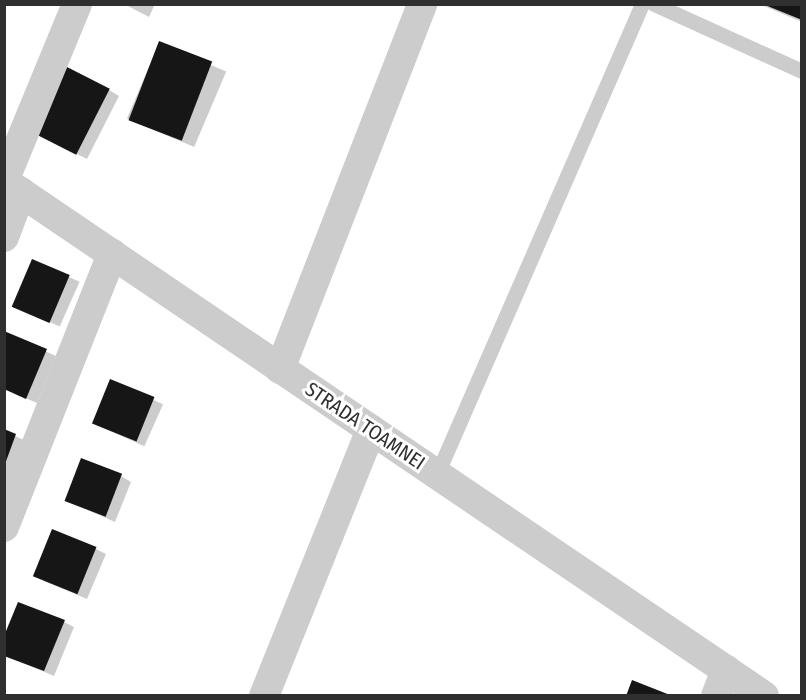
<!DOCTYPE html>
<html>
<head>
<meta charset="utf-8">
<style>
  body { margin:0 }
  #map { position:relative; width:806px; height:700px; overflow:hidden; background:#fff; font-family:"Fira Sans Condensed",sans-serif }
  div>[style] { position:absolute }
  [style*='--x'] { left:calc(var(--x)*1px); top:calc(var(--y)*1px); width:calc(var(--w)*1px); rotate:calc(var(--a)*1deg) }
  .shadow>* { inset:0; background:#0003; transform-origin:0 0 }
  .building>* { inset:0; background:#161616; transform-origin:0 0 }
  .lane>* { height:15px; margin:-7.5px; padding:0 7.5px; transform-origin:7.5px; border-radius:7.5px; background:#ccc }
  .street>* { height:30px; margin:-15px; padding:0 15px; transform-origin:15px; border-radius:15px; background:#ccc }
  span { translate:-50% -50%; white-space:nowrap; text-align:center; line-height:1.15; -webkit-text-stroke:6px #fff; paint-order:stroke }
  .street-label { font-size:20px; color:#2f2f2f }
  .frame { position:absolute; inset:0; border:6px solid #2f2f2f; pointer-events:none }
</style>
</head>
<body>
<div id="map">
  <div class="shadow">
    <i style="clip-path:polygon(124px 4px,155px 4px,149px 17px)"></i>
    <i style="clip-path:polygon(759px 4px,802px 4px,802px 22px)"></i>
    <i style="left:159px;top:43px;width:73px;height:82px;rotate:23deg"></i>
    <i style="clip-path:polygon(109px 90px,119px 96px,87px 159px,45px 138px)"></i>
    <i style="left:33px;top:261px;width:51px;height:49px;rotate:24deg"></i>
    <i style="clip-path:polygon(5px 333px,56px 356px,37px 403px,4px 389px)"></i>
    <i style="left:111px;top:381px;width:57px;height:46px;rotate:24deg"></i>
    <i style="clip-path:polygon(4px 431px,26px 441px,8px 485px,4px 484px)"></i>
    <i style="clip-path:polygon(121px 476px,131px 482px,115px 522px,65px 500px)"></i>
    <i style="clip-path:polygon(96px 549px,106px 554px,87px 599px,44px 581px)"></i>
    <i style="clip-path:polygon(64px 622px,74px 627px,54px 676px,4px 655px)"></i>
  </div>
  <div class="building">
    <i style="clip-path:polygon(802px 4px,802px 20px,765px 5px,765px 4px)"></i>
    <i style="left:159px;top:41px;width:57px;height:85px;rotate:21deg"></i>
    <i style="left:67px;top:67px;width:48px;height:74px;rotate:27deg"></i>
    <i style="left:32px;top:259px;width:41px;height:52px;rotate:23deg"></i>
    <i style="clip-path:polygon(4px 331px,47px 349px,26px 399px,4px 389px)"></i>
    <i style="left:110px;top:379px;width:48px;height:48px;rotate:22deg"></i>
    <i style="clip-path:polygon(4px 429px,16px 434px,5px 464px,4px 464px)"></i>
    <i style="left:81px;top:458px;width:44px;height:46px;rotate:21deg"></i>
    <i style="left:52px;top:529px;width:48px;height:51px;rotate:22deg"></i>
    <i style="clip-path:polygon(18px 602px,65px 620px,44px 671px,4px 656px,4px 636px)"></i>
    <i style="clip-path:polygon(632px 680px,670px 695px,670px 696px,626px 696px)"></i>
  </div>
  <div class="lane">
    <i style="--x:654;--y:4;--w:162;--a:24.4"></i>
    <i style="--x:437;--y:474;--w:513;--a:-66.43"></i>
  </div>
  <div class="street">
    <i style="--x:77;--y:4;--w:191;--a:112.4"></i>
    <i style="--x:4;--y:181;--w:918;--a:34.12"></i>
    <i style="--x:4;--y:237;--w:48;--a:-69.3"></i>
    <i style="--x:280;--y:369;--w:392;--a:-68.7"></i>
    <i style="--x:4;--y:527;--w:294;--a:-68.4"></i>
    <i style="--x:264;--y:696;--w:287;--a:-68.1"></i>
    <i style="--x:716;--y:696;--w:28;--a:-69"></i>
  </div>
  <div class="street-label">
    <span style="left:365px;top:426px;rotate:34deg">STRADA TOAMNEI</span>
  </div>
  <div class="frame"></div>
</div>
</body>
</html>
